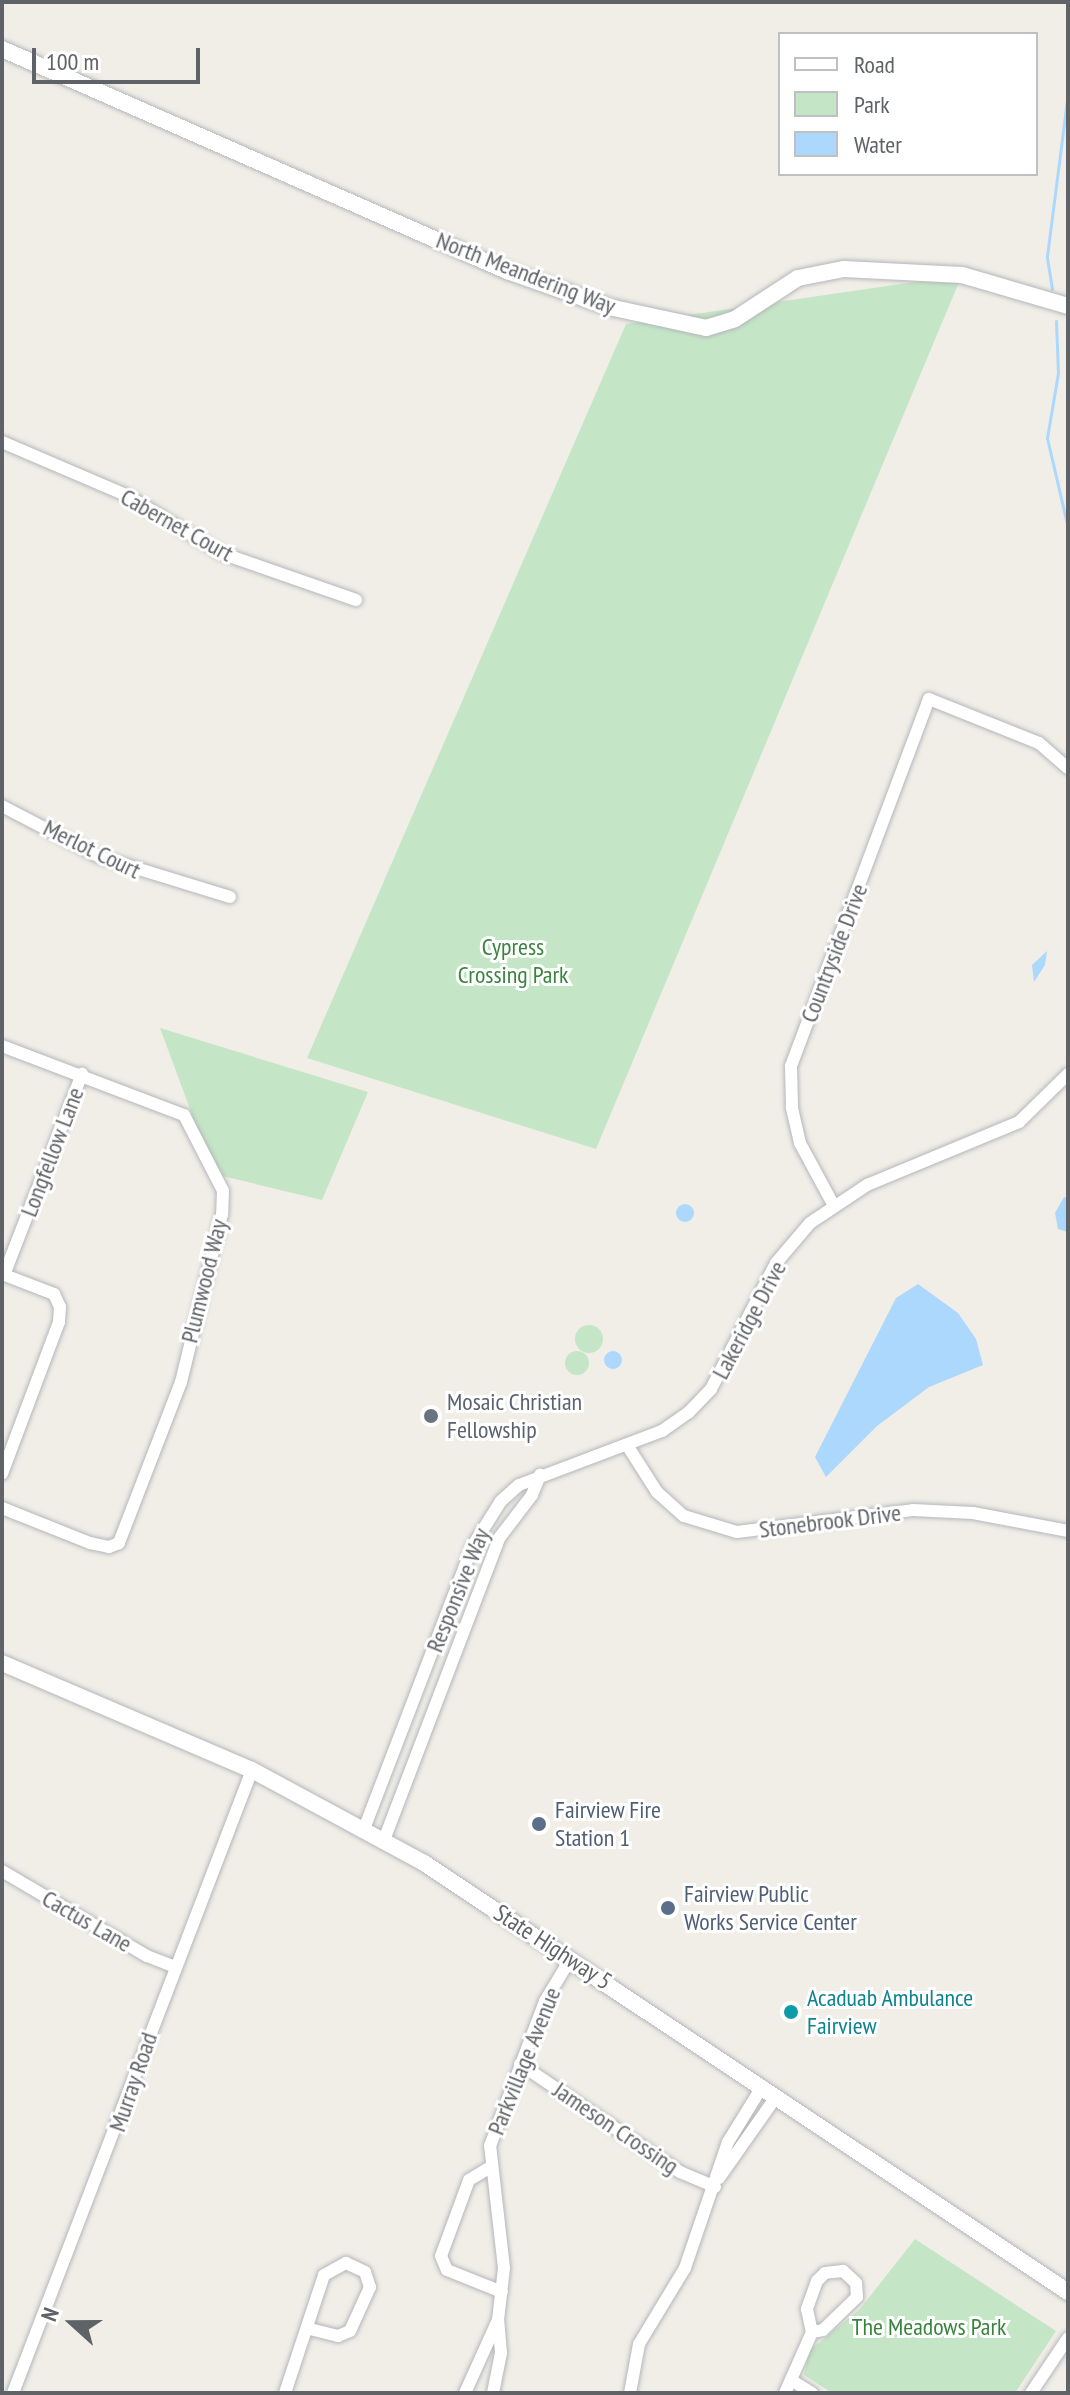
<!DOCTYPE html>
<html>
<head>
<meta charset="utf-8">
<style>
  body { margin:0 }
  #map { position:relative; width:1070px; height:2395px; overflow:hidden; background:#f0eee7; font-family:"PT Sans Narrow",sans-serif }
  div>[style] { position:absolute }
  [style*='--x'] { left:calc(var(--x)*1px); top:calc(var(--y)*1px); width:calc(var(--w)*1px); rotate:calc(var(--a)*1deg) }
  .green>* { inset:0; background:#c5e6c6 }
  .round { border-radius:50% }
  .water>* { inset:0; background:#abd8fc }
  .stream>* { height:3px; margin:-1.5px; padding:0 1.5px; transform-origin:1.5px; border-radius:1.5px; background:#abd8fc }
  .roads { filter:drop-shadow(0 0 2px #b4b7bb) drop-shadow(0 0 2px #b4b7bb) }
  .street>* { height:12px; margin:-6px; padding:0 6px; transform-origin:6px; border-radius:6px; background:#fff }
  .secondary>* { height:16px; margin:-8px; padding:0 8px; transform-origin:8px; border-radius:8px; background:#fff }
  .dots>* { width:22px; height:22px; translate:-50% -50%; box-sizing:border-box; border:4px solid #fff; border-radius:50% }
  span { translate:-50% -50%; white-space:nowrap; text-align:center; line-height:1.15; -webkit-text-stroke:6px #fff; paint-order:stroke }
  .street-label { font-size:24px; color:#5f6267 }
  .park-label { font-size:24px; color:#38843d }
  .worship-label { font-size:24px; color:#5b616d }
  .left { translate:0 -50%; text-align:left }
  .service-label { font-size:24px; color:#4e5e75 }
  .culture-label { font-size:24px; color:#0d838f }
  .frame { position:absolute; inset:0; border:4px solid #5f6267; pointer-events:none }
  .legend { position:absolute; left:778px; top:32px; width:260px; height:144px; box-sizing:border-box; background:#fff; border:2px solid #bfc0c2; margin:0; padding:10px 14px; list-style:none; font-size:24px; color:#5f6267 }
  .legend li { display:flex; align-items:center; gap:16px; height:40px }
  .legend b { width:40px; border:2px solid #bfc0c2 }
  .north { position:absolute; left:32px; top:2283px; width:80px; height:80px; -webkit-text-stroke:6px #fff; paint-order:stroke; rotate:291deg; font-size:22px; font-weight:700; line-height:32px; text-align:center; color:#5f6267 }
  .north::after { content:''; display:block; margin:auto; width:28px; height:36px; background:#5f6267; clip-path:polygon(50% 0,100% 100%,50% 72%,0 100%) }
  .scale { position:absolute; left:32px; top:48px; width:168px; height:36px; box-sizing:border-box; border:4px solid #5f6267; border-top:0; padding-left:10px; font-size:24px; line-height:28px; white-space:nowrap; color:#5f6267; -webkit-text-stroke:6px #fff; paint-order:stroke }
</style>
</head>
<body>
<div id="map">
  <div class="green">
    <i style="clip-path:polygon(962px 275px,596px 1149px,307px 1058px,626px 324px)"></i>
    <i style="clip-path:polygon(160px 1028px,368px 1092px,322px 1200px,214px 1174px)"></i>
    <i class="round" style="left:575px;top:1325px;width:28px;height:28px"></i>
    <i class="round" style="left:565px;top:1351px;width:24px;height:24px"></i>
    <i style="clip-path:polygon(915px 2239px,1056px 2331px,1015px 2393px,832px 2393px,804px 2375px,809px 2351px,860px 2309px)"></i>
  </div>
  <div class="water">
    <i style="clip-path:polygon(1047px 951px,1045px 965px,1034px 982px,1032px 965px)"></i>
    <i style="clip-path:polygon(1064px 1197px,1068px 1199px,1068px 1232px,1058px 1229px,1055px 1213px)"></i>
    <i class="round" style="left:676px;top:1204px;width:18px;height:18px"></i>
    <i style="clip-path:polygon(918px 1284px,958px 1313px,976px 1339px,983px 1365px,929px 1387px,877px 1426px,826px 1477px,815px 1457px,896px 1298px)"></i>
    <i class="round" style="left:604px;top:1351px;width:18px;height:18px"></i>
  </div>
  <div class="stream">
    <i style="--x:1052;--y:289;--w:33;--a:-99"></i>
    <i style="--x:1047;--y:256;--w:164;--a:-82.7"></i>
    <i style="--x:1056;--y:321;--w:52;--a:87.8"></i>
    <i style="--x:1058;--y:373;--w:66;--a:99.6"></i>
    <i style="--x:1047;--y:438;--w:92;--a:76.9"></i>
  </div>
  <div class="roads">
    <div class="street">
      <i style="--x:2;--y:442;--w:137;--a:23.2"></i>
      <i style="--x:128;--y:496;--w:109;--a:31.5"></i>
      <i style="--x:221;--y:553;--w:143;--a:19.2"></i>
      <i style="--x:2;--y:806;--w:110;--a:27.5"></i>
      <i style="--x:100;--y:857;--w:136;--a:17.1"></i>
      <i style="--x:2;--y:1046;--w:195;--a:20.8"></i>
      <i style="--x:184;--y:1115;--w:85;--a:62.8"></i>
      <i style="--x:223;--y:1191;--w:23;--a:92"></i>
      <i style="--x:222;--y:1214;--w:173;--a:103.7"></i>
      <i style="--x:181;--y:1382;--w:173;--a:111.1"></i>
      <i style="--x:119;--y:1543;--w:11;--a:158"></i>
      <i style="--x:109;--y:1547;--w:19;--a:-168"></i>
      <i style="--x:90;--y:1543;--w:95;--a:-158.3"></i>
      <i style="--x:834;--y:1206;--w:72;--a:-118.4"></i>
      <i style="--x:800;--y:1143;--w:37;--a:-103"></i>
      <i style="--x:792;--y:1107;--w:41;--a:-91.4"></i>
      <i style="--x:791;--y:1066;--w:392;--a:-69.4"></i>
      <i style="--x:929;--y:699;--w:118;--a:21.8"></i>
      <i style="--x:1039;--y:743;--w:38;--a:41"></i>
      <i style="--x:2;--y:1274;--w:56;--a:21"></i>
      <i style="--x:54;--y:1294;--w:14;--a:65"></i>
      <i style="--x:60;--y:1307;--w:15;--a:94"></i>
      <i style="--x:59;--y:1322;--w:162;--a:110.6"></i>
      <i style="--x:4;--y:1275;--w:216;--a:-68.8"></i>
      <i style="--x:627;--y:1445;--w:56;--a:57.4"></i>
      <i style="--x:657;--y:1492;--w:36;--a:42"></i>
      <i style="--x:684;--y:1516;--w:55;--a:16.8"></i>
      <i style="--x:737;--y:1532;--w:177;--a:-7.1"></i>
      <i style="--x:913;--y:1510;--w:60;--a:2.9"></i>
      <i style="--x:973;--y:1513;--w:97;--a:10.7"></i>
      <i style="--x:364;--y:1829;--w:302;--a:-69"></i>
      <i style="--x:472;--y:1547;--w:54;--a:-57.8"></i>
      <i style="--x:501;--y:1501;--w:24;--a:-42"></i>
      <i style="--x:519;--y:1485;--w:153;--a:-20.7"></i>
      <i style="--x:662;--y:1431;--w:32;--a:-35"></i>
      <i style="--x:688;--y:1413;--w:33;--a:-46"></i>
      <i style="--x:711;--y:1389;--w:142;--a:-62.7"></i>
      <i style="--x:776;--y:1263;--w:52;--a:-49.6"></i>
      <i style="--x:810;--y:1223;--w:69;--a:-33.7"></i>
      <i style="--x:867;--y:1185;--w:165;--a:-22.5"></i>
      <i style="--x:1019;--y:1122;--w:69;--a:-44.4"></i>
      <i style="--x:384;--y:1840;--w:324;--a:-69.1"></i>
      <i style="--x:500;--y:1537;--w:53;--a:-52.7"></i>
      <i style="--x:532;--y:1495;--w:22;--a:-68"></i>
      <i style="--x:2;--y:1871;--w:168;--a:30.4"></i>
      <i style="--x:147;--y:1956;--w:28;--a:21"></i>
      <i style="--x:520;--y:2064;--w:193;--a:34"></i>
      <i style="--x:680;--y:2172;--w:38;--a:23"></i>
      <i style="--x:489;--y:2168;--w:23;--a:149"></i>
      <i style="--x:469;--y:2180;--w:81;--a:110.2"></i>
      <i style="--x:441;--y:2256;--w:15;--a:67"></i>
      <i style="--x:447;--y:2270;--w:59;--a:21.8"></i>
      <i style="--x:719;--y:2178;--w:99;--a:-54.9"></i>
      <i style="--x:791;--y:2380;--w:25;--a:32"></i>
      <i style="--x:13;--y:2393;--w:667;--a:-69.01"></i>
      <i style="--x:285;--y:2393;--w:124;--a:-71.7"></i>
      <i style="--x:324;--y:2275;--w:25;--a:-29"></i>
      <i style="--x:346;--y:2263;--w:21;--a:25"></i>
      <i style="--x:365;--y:2272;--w:16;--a:72"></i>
      <i style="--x:370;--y:2287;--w:48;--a:114.4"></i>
      <i style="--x:350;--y:2331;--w:13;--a:157"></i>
      <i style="--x:338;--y:2336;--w:29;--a:-166"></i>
      <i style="--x:465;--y:2393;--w:80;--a:-65.7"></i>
      <i style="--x:493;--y:2393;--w:41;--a:-78.7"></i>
      <i style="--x:501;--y:2353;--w:33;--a:-95"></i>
      <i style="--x:498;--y:2320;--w:52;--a:-83.4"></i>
      <i style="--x:504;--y:2268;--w:123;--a:-96.5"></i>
      <i style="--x:490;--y:2146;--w:155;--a:-69.2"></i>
      <i style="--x:545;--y:2001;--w:50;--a:-58.8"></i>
      <i style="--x:630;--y:2393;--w:50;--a:-79.6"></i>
      <i style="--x:639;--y:2344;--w:89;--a:-58.8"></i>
      <i style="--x:685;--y:2268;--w:133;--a:-71.2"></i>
      <i style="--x:728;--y:2142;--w:65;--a:-58.3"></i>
      <i style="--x:785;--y:2393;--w:67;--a:-66.1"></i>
      <i style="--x:812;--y:2332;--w:11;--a:-10"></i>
      <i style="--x:823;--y:2330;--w:47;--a:-44.1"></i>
      <i style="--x:857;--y:2297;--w:14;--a:-94"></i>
      <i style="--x:856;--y:2283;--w:18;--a:-137"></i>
      <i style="--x:843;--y:2271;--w:18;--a:174"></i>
      <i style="--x:825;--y:2273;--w:11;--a:135"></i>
      <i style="--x:817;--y:2281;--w:30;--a:110"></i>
      <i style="--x:807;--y:2309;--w:24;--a:78"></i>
      <i style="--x:1031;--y:2393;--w:66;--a:-56.1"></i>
    </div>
    <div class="secondary">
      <i style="--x:2;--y:49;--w:552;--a:23.73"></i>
      <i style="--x:507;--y:271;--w:108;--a:19.4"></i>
      <i style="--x:609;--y:307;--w:99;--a:12.2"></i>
      <i style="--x:706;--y:328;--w:30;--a:-17"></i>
      <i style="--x:735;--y:319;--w:75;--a:-33.1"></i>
      <i style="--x:798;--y:278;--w:47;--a:-11.1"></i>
      <i style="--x:844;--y:269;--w:118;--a:2.9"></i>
      <i style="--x:962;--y:275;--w:110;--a:16.3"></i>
      <i style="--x:2;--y:1663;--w:272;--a:23.2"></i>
      <i style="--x:252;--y:1770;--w:196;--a:28.4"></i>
      <i style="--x:424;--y:1863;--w:774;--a:33.67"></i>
    </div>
  </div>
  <div class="dots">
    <i style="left:431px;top:1416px;background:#6b7280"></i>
    <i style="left:539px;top:1824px;background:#5c6f8a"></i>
    <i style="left:668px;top:1908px;background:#5c6f8a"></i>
    <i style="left:791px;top:2012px;background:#0f9aa8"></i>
  </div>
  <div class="street-label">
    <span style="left:526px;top:273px;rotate:21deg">North Meandering Way</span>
    <span style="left:177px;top:525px;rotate:29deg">Cabernet Court</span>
    <span style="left:92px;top:849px;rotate:26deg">Merlot Court</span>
    <span style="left:834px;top:953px;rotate:-69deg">Countryside Drive</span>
    <span style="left:52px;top:1152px;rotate:-69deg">Longfellow Lane</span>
    <span style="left:204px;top:1281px;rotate:-76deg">Plumwood Way</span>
    <span style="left:749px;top:1320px;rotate:-62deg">Lakeridge Drive</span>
    <span style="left:830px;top:1521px;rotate:-7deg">Stonebrook Drive</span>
    <span style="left:458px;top:1590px;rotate:-68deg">Responsive Way</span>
    <span style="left:87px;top:1921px;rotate:30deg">Cactus Lane</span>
    <span style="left:553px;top:1947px;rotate:33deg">State Highway 5</span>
    <span style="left:524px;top:2061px;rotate:-68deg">Parkvillage Avenue</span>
    <span style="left:133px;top:2082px;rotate:-71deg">Murray Road</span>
    <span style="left:616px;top:2128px;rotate:34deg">Jameson Crossing</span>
  </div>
  <div class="park-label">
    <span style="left:513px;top:961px">Cypress<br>Crossing Park</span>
    <span style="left:929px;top:2327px">The Meadows Park</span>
  </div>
  <div class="worship-label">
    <span class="left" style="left:447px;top:1416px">Mosaic Christian<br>Fellowship</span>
  </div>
  <div class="service-label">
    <span class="left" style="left:555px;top:1824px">Fairview Fire<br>Station 1</span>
    <span class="left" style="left:684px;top:1908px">Fairview Public<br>Works Service Center</span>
  </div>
  <div class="culture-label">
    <span class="left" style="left:807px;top:2012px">Acaduab Ambulance<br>Fairview</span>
  </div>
  <div class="frame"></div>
  <ul class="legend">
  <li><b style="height:10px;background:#fff"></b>Road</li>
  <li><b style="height:22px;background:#c5e6c6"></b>Park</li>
  <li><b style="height:22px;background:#abd8fc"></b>Water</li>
  </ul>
  <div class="north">N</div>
  <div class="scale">100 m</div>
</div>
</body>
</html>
